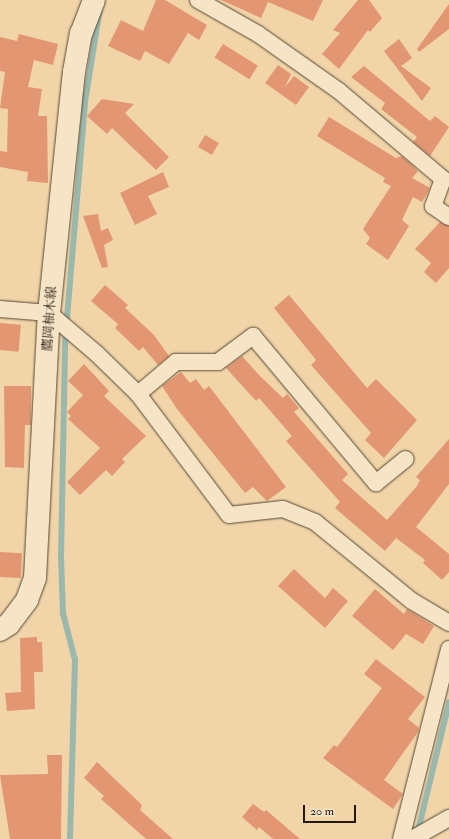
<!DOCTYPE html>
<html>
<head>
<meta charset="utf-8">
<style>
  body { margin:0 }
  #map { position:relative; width:449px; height:839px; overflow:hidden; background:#f1d5a8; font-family:"IM FELL Double Pica","Noto Serif JP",serif }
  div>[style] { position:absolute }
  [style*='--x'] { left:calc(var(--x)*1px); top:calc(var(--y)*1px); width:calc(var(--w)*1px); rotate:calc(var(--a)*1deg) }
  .stream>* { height:5.5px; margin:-2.75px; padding:0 2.75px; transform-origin:2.75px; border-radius:2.75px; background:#9bb8ad }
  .building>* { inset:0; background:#e29772; transform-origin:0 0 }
  .roads { filter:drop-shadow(0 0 1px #564735) drop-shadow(0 0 1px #564735) }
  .street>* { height:16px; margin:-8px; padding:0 8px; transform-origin:8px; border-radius:8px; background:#f6e4c6 }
  .secondary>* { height:22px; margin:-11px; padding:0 11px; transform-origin:11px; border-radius:11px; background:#f6e4c6 }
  span { translate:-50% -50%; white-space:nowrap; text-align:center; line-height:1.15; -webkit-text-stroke:3px #f6e4c6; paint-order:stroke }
  .street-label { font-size:13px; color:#23180f }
  .scale { position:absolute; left:303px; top:805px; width:53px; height:18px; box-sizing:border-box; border:2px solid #23180f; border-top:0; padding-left:5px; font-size:12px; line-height:14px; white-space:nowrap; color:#23180f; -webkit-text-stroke:3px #f6e4c6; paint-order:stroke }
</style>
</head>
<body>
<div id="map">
  <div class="stream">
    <i style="--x:418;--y:831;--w:132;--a:-76.4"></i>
    <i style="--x:70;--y:839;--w:179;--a:-88.4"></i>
    <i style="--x:75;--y:660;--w:48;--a:-104.6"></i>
    <i style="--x:63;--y:614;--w:56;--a:-92"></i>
    <i style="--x:61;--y:558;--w:216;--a:-88.9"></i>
    <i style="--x:65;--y:342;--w:241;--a:-85.2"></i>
    <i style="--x:85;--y:102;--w:95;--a:-80.9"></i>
  </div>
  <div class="building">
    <i style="clip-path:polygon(156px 0,165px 0,207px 25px,199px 40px,188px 33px,169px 64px,145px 51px,140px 61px,108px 46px,121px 20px,143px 31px)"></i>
    <i style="clip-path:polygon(221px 0,323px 0,313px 21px,268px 2px,261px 18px)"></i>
    <i style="clip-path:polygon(358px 0,369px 0,382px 18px,370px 32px,368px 30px,339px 69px,322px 54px,340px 33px,333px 30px)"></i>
    <i style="clip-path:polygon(449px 4px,449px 29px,419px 52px,417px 49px)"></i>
    <i style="clip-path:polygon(19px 34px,58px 44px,53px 65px,34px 60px,28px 87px,42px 89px,38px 116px,47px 116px,48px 183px,27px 181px,28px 172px,0 167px,0 151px,7px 152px,8px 109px,0 108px,5px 72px,0 71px,0 37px,17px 41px)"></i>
    <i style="clip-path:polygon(399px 39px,412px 58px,401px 66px,431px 88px,422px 101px,384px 51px)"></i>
    <i style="left:223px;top:44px;width:41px;height:16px;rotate:32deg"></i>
    <i style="clip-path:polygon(278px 65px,291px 74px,285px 87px,294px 76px,309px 87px,296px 105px,265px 83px)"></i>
    <i style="clip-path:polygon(364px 66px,430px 121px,435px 116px,449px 127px,430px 156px,413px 142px,417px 137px,381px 109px,385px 103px,351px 77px)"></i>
    <i style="clip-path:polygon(102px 99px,134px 104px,125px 113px,169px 157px,156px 170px,112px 128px,107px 134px,87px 116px)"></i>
    <i style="clip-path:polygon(329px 117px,396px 158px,402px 156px,418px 171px,412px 178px,430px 188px,422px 202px,413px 197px,402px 220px,409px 226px,388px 260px,366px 244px,370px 238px,363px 229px,391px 186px,383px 182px,385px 178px,317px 136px)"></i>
    <i style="left:205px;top:135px;width:16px;height:14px;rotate:30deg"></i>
    <i style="clip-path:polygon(163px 172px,169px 187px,148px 196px,157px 214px,135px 225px,120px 193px)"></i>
    <i style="clip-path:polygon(98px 214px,101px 231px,108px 228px,113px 240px,104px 245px,108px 267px,102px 268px,83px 216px)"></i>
    <i style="clip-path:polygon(440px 222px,449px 226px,449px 268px,436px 283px,424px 272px,431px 263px,415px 249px)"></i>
    <i style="clip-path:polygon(105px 285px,128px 305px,125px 308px,154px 335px,169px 356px,158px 365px,143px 347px,139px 351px,115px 328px,118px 324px,91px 301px)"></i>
    <i style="clip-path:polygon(289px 295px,367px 388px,376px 379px,417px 420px,384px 458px,365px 440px,371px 433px,311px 365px,316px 360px,274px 308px)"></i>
    <i style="left:0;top:323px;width:21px;height:27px;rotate:5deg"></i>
    <i style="clip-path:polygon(242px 356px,259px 375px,283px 398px,287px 394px,299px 408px,294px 412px,348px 474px,342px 480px,387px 520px,417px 486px,420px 480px,416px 477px,449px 439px,449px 484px,416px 527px,449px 554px,449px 572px,442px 580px,423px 563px,425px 560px,396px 538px,385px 551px,335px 508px,340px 502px,286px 441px,292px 436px,259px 398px,256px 401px,226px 368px)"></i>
    <i style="clip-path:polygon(84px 364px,109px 391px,104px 396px,146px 436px,122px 459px,125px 462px,112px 476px,106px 470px,80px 495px,67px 482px,100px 448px,68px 419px,71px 416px,67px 412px,83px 395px,68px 381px)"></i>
    <i style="clip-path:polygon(181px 372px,190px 383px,196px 379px,204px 390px,209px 386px,286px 487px,267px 501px,253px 487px,245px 493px,177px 409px,162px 386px)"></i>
    <i style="clip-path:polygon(4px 386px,31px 386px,31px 425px,25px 425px,24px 468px,5px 467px)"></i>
    <i style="left:0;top:552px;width:22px;height:25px;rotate:3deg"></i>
    <i style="clip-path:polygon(294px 569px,325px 598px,333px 588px,348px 601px,325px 628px,278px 586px)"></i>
    <i style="clip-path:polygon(375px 589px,404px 614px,407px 609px,434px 626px,423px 644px,406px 634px,393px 650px,352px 616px)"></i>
    <i style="clip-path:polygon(37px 637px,37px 642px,42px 642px,43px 672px,34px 672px,35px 709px,7px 711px,5px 693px,21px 692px,20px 638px)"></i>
    <i style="clip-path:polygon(376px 659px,425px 697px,408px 719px,419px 728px,418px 732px,384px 780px,403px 794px,393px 809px,323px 758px,334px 745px,337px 747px,382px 688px,364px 674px)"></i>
    <i style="clip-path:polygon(47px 755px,62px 755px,61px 839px,10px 839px,0 775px,48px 774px)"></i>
    <i style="clip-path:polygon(97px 762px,142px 805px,140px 810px,173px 839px,146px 839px,101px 799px,104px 796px,84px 778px)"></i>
    <i style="clip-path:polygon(253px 804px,264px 812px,266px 810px,300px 839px,273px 839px,259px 827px,257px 830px,242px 817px)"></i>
  </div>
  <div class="roads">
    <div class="street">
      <i style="--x:198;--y:0;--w:69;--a:29.5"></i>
      <i style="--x:258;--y:34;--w:99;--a:35.1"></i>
      <i style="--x:339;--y:91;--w:136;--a:40.2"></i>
      <i style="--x:443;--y:179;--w:29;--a:110"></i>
      <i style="--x:433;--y:206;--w:19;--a:35"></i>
      <i style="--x:0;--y:309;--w:49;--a:4.7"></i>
      <i style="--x:49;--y:313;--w:63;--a:40.5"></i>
      <i style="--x:97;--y:354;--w:57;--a:44.3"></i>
      <i style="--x:138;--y:394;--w:151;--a:53.1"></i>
      <i style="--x:229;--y:515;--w:54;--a:-6.3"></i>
      <i style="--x:283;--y:509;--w:35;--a:22"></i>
      <i style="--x:315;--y:522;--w:125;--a:39.2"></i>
      <i style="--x:412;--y:601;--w:43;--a:30.7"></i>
      <i style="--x:138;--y:394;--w:50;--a:-40.1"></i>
      <i style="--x:176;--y:362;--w:42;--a:0"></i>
      <i style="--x:218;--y:362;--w:44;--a:-36.6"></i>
      <i style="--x:253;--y:336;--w:192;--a:50.1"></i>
      <i style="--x:376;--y:483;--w:38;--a:-39"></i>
      <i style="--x:401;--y:839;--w:196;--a:-75.8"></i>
      <i style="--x:412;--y:839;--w:43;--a:-29.6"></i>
    </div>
    <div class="secondary">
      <i style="--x:0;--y:630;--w:11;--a:-34"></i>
      <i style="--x:9;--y:624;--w:30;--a:-53"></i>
      <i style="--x:27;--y:600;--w:23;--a:-70"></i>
      <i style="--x:35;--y:578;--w:265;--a:-87"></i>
      <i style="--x:49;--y:313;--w:242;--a:-84.1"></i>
      <i style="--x:74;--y:72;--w:39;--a:-80"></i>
      <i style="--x:81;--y:34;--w:36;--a:-69"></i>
    </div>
  </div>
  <div class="street-label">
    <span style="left:50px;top:319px;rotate:-86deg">鷹岡柚木線</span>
  </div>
  <div class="scale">20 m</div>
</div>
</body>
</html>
